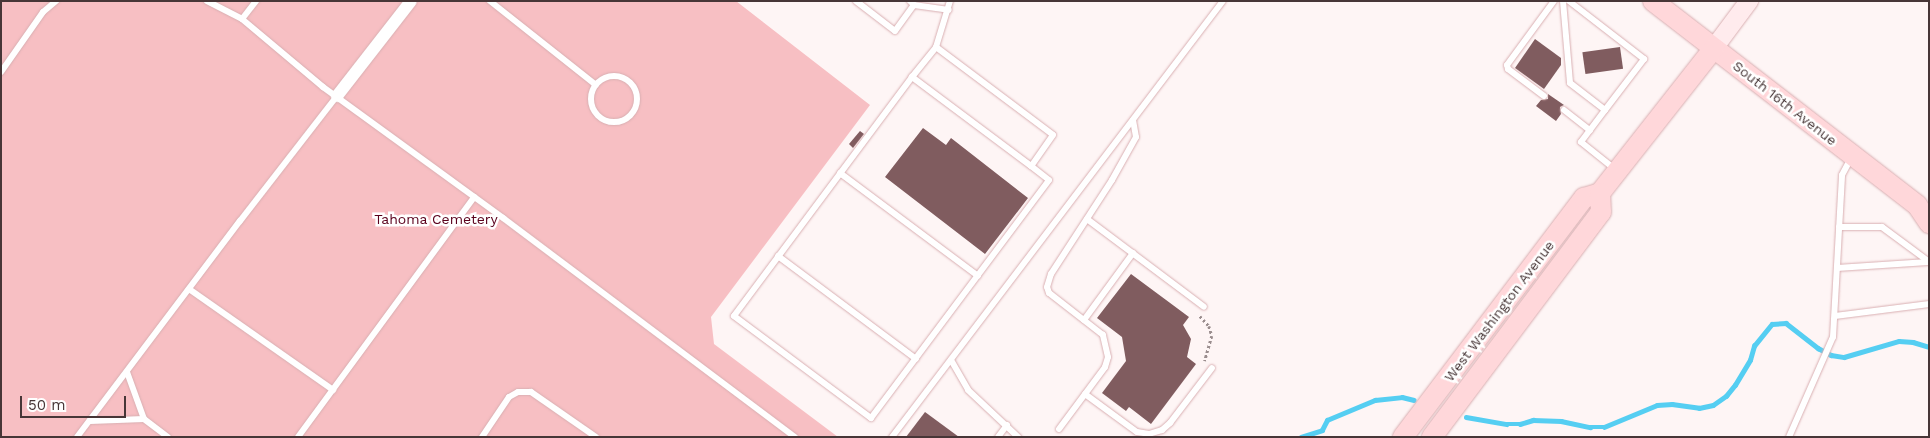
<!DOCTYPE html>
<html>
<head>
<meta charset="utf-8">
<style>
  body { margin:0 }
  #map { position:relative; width:1930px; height:438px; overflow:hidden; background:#fef5f5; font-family:"Work Sans",sans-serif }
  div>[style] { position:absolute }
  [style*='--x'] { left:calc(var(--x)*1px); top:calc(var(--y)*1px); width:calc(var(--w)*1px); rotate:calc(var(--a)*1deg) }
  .green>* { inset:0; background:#f7bfc3 }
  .stream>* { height:4.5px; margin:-2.25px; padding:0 2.25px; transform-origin:2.25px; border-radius:2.25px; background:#55cef2 }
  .building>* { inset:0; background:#805c5f; transform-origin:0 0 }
  .path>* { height:2.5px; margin-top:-1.25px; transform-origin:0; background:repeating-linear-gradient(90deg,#9a8d8e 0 2.5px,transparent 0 5px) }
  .roads { filter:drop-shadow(0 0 1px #d9afb2) drop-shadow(0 0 1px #d9afb2) }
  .service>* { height:6px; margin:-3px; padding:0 3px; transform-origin:3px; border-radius:3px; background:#fff }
  .service>.ring { margin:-3px; padding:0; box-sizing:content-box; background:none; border:6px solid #fff; border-radius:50% }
  .minor>* { height:12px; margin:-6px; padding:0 6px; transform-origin:6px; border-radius:6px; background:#fff }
  .secondary>* { height:18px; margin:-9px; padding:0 9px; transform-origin:9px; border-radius:9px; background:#ffebed }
  .primary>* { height:20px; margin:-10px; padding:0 10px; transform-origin:10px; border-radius:10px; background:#ffd7da }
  span { translate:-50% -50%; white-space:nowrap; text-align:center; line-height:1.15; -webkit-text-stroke:5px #fff; paint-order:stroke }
  .street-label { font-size:14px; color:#473637 }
  .park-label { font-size:14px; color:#5a011c }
  .frame { position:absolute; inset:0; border:2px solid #473637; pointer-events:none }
  .scale { position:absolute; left:20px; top:396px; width:106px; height:22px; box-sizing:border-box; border:2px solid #473637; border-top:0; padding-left:6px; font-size:15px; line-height:18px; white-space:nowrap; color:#473637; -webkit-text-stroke:4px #fff; paint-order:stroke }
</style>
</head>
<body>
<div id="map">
  <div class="green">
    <i style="clip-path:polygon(1px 1px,736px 1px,870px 105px,711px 317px,714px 344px,838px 437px,1px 437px)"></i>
  </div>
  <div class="stream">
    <i style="--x:1466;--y:417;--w:41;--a:9.9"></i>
    <i style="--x:1506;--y:424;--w:14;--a:0"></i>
    <i style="--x:1520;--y:424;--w:14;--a:-17"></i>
    <i style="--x:1533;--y:420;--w:28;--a:2"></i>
    <i style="--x:1561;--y:421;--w:30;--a:12"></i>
    <i style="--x:1590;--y:427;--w:14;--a:0"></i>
    <i style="--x:1604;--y:427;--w:57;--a:-22.5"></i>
    <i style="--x:1657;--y:405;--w:15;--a:-4"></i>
    <i style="--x:1672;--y:404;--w:27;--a:8"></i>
    <i style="--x:1699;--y:408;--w:14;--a:-12"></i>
    <i style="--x:1713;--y:405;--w:16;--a:-35"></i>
    <i style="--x:1726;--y:396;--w:14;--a:-51"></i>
    <i style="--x:1735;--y:385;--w:29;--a:-59"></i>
    <i style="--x:1750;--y:360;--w:15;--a:-74"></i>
    <i style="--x:1754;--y:346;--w:28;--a:-51"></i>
    <i style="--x:1772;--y:324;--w:14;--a:-4"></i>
    <i style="--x:1786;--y:323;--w:41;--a:38"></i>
    <i style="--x:1818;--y:348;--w:15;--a:28"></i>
    <i style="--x:1831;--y:355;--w:13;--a:9"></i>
    <i style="--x:1844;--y:357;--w:57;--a:-16.2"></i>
    <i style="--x:1899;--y:341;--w:14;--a:4"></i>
    <i style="--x:1913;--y:342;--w:17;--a:17"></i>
    <i style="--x:1301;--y:437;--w:22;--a:-18"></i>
    <i style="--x:1322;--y:430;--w:11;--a:-63"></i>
    <i style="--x:1327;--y:420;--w:52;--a:-22.6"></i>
    <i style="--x:1375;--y:400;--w:27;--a:-6"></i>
    <i style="--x:1402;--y:397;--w:12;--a:14"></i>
  </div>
  <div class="building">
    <i style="clip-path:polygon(1535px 39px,1561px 58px,1561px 65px,1544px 89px,1515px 68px)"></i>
    <i style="left:1620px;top:47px;width:22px;height:38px;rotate:82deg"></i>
    <i style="clip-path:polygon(1548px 94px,1564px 105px,1560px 107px,1561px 114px,1556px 121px,1536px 106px,1541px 100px,1548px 99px)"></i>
    <i style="clip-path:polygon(923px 128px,946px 145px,951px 138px,1028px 198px,985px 254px,885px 177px)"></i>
    <i style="clip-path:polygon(860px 131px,864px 134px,853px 148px,849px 144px)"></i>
    <i style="clip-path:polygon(1131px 274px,1189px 317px,1183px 325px,1191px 339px,1187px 357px,1196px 364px,1151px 424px,1129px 407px,1126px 411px,1102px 393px,1126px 361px,1122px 337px,1097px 318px)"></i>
    <i style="clip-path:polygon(925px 412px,959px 437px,906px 437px)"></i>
  </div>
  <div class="path">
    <i style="--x:1200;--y:316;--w:13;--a:48"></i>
    <i style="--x:1209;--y:326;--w:10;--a:73"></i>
    <i style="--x:1212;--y:336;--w:26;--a:106"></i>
  </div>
  <div class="roads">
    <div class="service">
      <i style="--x:207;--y:1;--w:39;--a:27"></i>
      <i style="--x:242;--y:19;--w:106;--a:40"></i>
      <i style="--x:323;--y:87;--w:223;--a:36"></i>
      <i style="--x:503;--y:218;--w:365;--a:36.9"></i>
      <i style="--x:490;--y:1;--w:135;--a:38.4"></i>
      <i style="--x:856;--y:1;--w:49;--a:37.6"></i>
      <i style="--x:895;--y:31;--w:32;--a:-54"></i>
      <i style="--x:910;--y:1;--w:6;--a:45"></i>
      <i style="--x:914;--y:5;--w:35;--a:8"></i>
      <i style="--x:1563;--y:1;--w:82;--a:85.1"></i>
      <i style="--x:1570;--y:83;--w:44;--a:37.6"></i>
      <i style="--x:1605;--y:110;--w:40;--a:127"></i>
      <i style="--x:1581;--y:142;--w:45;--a:38.7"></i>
      <i style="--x:1569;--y:1;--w:95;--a:37.7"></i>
      <i style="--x:1644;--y:59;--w:64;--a:127.4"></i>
      <i style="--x:242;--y:19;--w:23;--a:-52"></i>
      <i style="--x:936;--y:47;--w:146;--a:36.9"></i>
      <i style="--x:1053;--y:135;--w:38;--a:125"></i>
      <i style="--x:1031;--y:166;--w:149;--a:-143.2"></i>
      <i style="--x:912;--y:77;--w:38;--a:-51"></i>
      <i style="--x:936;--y:47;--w:48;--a:-73.1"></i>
      <i style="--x:1;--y:72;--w:73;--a:-55"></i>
      <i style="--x:43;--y:12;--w:17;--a:-40"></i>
      <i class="ring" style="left:591px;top:76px;width:40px;height:40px"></i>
      <i style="--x:912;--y:77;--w:298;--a:126.7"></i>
      <i style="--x:734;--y:316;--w:171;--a:36.7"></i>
      <i style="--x:871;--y:418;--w:297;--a:-53.2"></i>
      <i style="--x:1049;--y:180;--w:23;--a:-142"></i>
      <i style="--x:1544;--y:96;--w:45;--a:-143.1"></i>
      <i style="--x:1508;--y:69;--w:4;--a:-104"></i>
      <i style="--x:1507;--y:65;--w:79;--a:-53.7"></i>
      <i style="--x:1564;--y:110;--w:33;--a:38"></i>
      <i style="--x:840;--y:173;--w:172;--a:36.7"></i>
      <i style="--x:1087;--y:219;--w:146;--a:36.9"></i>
      <i style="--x:1839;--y:227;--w:43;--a:0"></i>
      <i style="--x:1882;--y:227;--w:57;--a:36.5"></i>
      <i style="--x:778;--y:256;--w:172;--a:36.7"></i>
      <i style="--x:1837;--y:268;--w:91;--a:-3.8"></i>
      <i style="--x:189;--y:289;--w:176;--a:35"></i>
      <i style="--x:1835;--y:316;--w:95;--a:-7.3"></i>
      <i style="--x:1084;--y:320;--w:83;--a:-53.8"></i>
      <i style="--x:951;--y:360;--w:34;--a:60"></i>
      <i style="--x:968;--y:390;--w:69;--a:43.2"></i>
      <i style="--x:1085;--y:394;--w:64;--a:36.2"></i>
      <i style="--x:1137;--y:432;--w:12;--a:9"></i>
      <i style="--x:1149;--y:434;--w:14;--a:-17"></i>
      <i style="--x:1162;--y:430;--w:11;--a:-41"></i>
      <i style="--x:1170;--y:423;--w:69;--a:-52.6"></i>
      <i style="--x:144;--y:419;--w:30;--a:37"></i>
      <i style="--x:90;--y:421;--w:54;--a:-2.1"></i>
      <i style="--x:144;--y:419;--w:50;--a:-109.9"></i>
      <i style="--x:1059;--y:429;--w:77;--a:-53.4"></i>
      <i style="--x:1105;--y:367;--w:10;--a:-73"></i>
      <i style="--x:1108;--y:357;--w:23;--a:-103"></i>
      <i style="--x:1103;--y:335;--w:68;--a:-142.1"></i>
      <i style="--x:1049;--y:293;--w:6;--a:-108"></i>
      <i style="--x:1047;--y:287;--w:14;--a:-73"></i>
      <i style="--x:1051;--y:274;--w:112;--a:-57"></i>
      <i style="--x:1112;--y:180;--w:49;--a:-60.8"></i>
      <i style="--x:1136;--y:137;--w:17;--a:-100"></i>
      <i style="--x:77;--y:437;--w:271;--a:-53"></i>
      <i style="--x:240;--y:221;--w:158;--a:-52.2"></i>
      <i style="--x:298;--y:437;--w:298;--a:-53.7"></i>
      <i style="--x:482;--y:437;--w:48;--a:-56"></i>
      <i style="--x:509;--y:397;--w:10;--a:-29"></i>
      <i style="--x:518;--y:392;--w:13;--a:0"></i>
      <i style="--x:531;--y:392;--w:79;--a:34.7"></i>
      <i style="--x:892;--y:437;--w:547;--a:-52.8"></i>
      <i style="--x:998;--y:437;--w:15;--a:-53"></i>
      <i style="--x:1789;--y:437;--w:109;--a:-66.3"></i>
      <i style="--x:1833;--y:337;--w:162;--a:-86.8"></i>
      <i style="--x:1842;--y:175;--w:19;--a:-62"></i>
    </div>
    <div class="minor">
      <i style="--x:337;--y:96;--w:120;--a:-52.1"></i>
    </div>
    <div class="secondary">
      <i style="--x:1714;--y:48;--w:59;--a:-53.3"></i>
    </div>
    <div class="primary">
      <i style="--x:1653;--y:1;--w:334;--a:37.7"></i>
      <i style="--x:1917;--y:205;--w:22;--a:56"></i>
      <i style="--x:1403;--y:437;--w:300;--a:-52.9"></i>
      <i style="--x:1584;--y:198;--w:17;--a:-17"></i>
      <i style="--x:1600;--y:193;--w:184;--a:-51.8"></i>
      <i style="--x:1432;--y:437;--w:281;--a:-53.1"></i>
      <i style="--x:1601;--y:212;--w:19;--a:-93"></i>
    </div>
  </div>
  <div class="street-label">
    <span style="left:1785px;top:103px;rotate:38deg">South 16th Avenue</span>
    <span style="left:1499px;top:311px;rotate:-53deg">West Washington Avenue</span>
  </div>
  <div class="park-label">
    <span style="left:436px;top:219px">Tahoma Cemetery</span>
  </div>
  <div class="frame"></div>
  <div class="scale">50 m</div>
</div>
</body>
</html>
